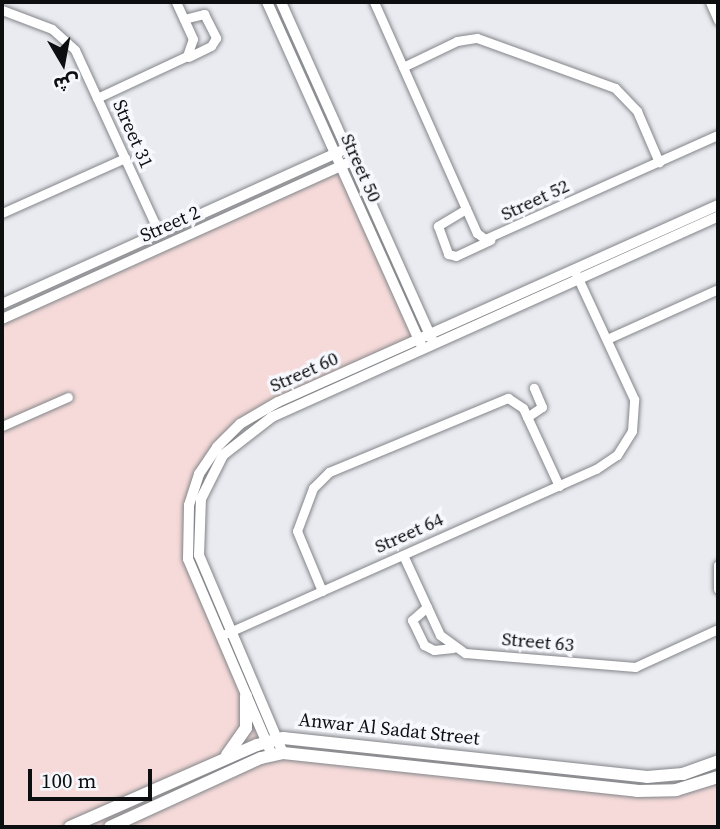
<!DOCTYPE html>
<html>
<head>
<meta charset="utf-8">
<style>
  body { margin:0 }
  #map { position:relative; width:720px; height:829px; overflow:hidden; background:#e9ebf0; font-family:"Source Serif 4","Noto Sans Arabic",serif }
  div>[style] { position:absolute }
  [style*='--x'] { left:calc(var(--x)*1px); top:calc(var(--y)*1px); width:calc(var(--w)*1px); rotate:calc(var(--a)*1deg) }
  .commercial>* { inset:0; background:#f5dad9 }
  .roads { filter:drop-shadow(0 0 2px #838589) drop-shadow(0 0 2px #838589) }
  .minor>* { height:9px; margin:-4.5px; padding:0 4.5px; transform-origin:4.5px; border-radius:4.5px; background:#fff }
  .tertiary>* { height:10px; margin:-5px; padding:0 5px; transform-origin:5px; border-radius:5px; background:#fff }
  .secondary>* { height:12px; margin:-6px; padding:0 6px; transform-origin:6px; border-radius:6px; background:#fff }
  span { translate:-50% -50%; white-space:nowrap; text-align:center; line-height:1.15; -webkit-text-stroke:7px #f6f8fd; paint-order:stroke }
  .street-label { font-size:19px; color:#0d0e0f }
  .frame { position:absolute; inset:0; border:4px solid #0d0e0f; pointer-events:none }
  .north { position:absolute; left:28px; top:28px; width:70px; height:70px; -webkit-text-stroke:5px #f6f8fd; paint-order:stroke; rotate:170deg; font-size:19px; font-weight:700; line-height:28px; text-align:center; color:#0d0e0f }
  .north::after { content:''; display:block; margin:auto; width:24px; height:32px; background:#0d0e0f; clip-path:polygon(50% 0,100% 100%,50% 72%,0 100%) }
  .scale { position:absolute; left:28px; top:769px; width:124px; height:32px; box-sizing:border-box; border:4px solid #0d0e0f; border-top:0; padding-left:9px; font-size:21px; line-height:24px; white-space:nowrap; color:#0d0e0f; -webkit-text-stroke:5px #f6f8fd; paint-order:stroke }
</style>
</head>
<body>
<div id="map">
  <div class="commercial">
    <i style="clip-path:polygon(344px 158px,426px 341px,243px 428px,207px 471px,193px 510px,198px 574px,275px 745px,341px 748px,646px 785px,683px 782px,718px 768px,718px 827px,2px 827px,2px 312px)"></i>
  </div>
  <div class="roads">
    <div class="minor">
      <i style="--x:374;--y:2;--w:253;--a:66"></i>
      <i style="--x:477;--y:233;--w:10;--a:37"></i>
      <i style="--x:485;--y:239;--w:255;--a:-24.1"></i>
      <i style="--x:710;--y:2;--w:20;--a:66"></i>
      <i style="--x:2;--y:10;--w:53;--a:20.8"></i>
      <i style="--x:52;--y:29;--w:31;--a:42"></i>
      <i style="--x:75;--y:50;--w:201;--a:65.3"></i>
      <i style="--x:184;--y:19;--w:21;--a:-14"></i>
      <i style="--x:204;--y:14;--w:27;--a:63"></i>
      <i style="--x:216;--y:38;--w:9;--a:122"></i>
      <i style="--x:211;--y:46;--w:25;--a:154"></i>
      <i style="--x:403;--y:67;--w:60;--a:-25.7"></i>
      <i style="--x:457;--y:41;--w:20;--a:-9"></i>
      <i style="--x:477;--y:38;--w:147;--a:19.9"></i>
      <i style="--x:615;--y:88;--w:32;--a:46"></i>
      <i style="--x:637;--y:111;--w:56;--a:66.7"></i>
      <i style="--x:97;--y:98;--w:99;--a:-25"></i>
      <i style="--x:187;--y:56;--w:18;--a:-71"></i>
      <i style="--x:193;--y:39;--w:41;--a:-114.7"></i>
      <i style="--x:466;--y:209;--w:33;--a:149"></i>
      <i style="--x:438;--y:226;--w:30;--a:70"></i>
      <i style="--x:448;--y:254;--w:8;--a:14"></i>
      <i style="--x:456;--y:256;--w:38;--a:-25"></i>
      <i style="--x:2;--y:213;--w:135;--a:-24.1"></i>
      <i style="--x:607;--y:339;--w:122;--a:-24.2"></i>
      <i style="--x:527;--y:417;--w:18;--a:-34"></i>
      <i style="--x:542;--y:407;--w:21;--a:-113"></i>
      <i style="--x:2;--y:426;--w:72;--a:-23.7"></i>
      <i style="--x:403;--y:555;--w:88;--a:65.2"></i>
      <i style="--x:440;--y:635;--w:31;--a:36"></i>
      <i style="--x:465;--y:653;--w:171;--a:4.7"></i>
      <i style="--x:635;--y:667;--w:91;--a:-24.6"></i>
      <i style="--x:718;--y:565;--w:24;--a:90"></i>
      <i style="--x:322;--y:591;--w:65;--a:-112.6"></i>
      <i style="--x:297;--y:531;--w:46;--a:-69.6"></i>
      <i style="--x:313;--y:488;--w:23;--a:-45"></i>
      <i style="--x:329;--y:472;--w:194;--a:-22.5"></i>
      <i style="--x:508;--y:398;--w:18;--a:34"></i>
      <i style="--x:523;--y:408;--w:86;--a:65.2"></i>
      <i style="--x:427;--y:607;--w:20;--a:139"></i>
      <i style="--x:412;--y:620;--w:28;--a:64"></i>
      <i style="--x:424;--y:645;--w:11;--a:27"></i>
      <i style="--x:434;--y:650;--w:19;--a:-6"></i>
      <i style="--x:225;--y:634;--w:406;--a:-24"></i>
      <i style="--x:596;--y:469;--w:25;--a:-34"></i>
      <i style="--x:617;--y:455;--w:28;--a:-58"></i>
      <i style="--x:632;--y:431;--w:32;--a:-86"></i>
      <i style="--x:634;--y:399;--w:138;--a:-114.9"></i>
    </div>
    <div class="tertiary">
      <i style="--x:267;--y:2;--w:375;--a:65.8"></i>
      <i style="--x:281;--y:2;--w:369;--a:65.9"></i>
      <i style="--x:2;--y:304;--w:377;--a:-24.3"></i>
      <i style="--x:2;--y:319;--w:384;--a:-24.3"></i>
      <i style="--x:283;--y:753;--w:215;--a:-113"></i>
      <i style="--x:199;--y:555;--w:56;--a:-88"></i>
      <i style="--x:201;--y:499;--w:49;--a:-63.4"></i>
      <i style="--x:223;--y:455;--w:62;--a:-37.8"></i>
      <i style="--x:272;--y:417;--w:489;--a:-24.2"></i>
      <i style="--x:272;--y:755;--w:213;--a:-113.2"></i>
      <i style="--x:188;--y:559;--w:54;--a:-88.9"></i>
      <i style="--x:189;--y:505;--w:33;--a:-72"></i>
      <i style="--x:199;--y:474;--w:32;--a:-56"></i>
      <i style="--x:217;--y:447;--w:33;--a:-45"></i>
      <i style="--x:240;--y:424;--w:44;--a:-30.1"></i>
      <i style="--x:278;--y:402;--w:482;--a:-24.1"></i>
    </div>
    <div class="secondary">
      <i style="--x:227;--y:755;--w:33;--a:-55"></i>
      <i style="--x:246;--y:728;--w:32;--a:-90"></i>
      <i style="--x:70;--y:827;--w:204;--a:-23.7"></i>
      <i style="--x:257;--y:745;--w:27;--a:-15"></i>
      <i style="--x:283;--y:738;--w:366;--a:6.1"></i>
      <i style="--x:647;--y:777;--w:36;--a:-5"></i>
      <i style="--x:683;--y:774;--w:37;--a:-20"></i>
      <i style="--x:110;--y:827;--w:166;--a:-24.6"></i>
      <i style="--x:261;--y:758;--w:23;--a:-13"></i>
      <i style="--x:283;--y:753;--w:356;--a:6.1"></i>
      <i style="--x:637;--y:791;--w:39;--a:-1"></i>
      <i style="--x:676;--y:790;--w:44;--a:-17.2"></i>
    </div>
  </div>
  <div class="street-label">
    <span style="left:133px;top:134px;rotate:66deg">Street 31</span>
    <span style="left:361px;top:168px;rotate:66deg">Street 50</span>
    <span style="left:535px;top:200px;rotate:-25deg">Street 52</span>
    <span style="left:170px;top:224px;rotate:-24deg">Street 2</span>
    <span style="left:304px;top:372px;rotate:-24deg">Street 60</span>
    <span style="left:409px;top:533px;rotate:-24deg">Street 64</span>
    <span style="left:538px;top:642px;rotate:5deg">Street 63</span>
    <span style="left:389px;top:729px;rotate:6deg">Anwar Al Sadat Street</span>
  </div>
  <div class="frame"></div>
  <div class="north">ش</div>
  <div class="scale">100 m</div>
</div>
</body>
</html>
